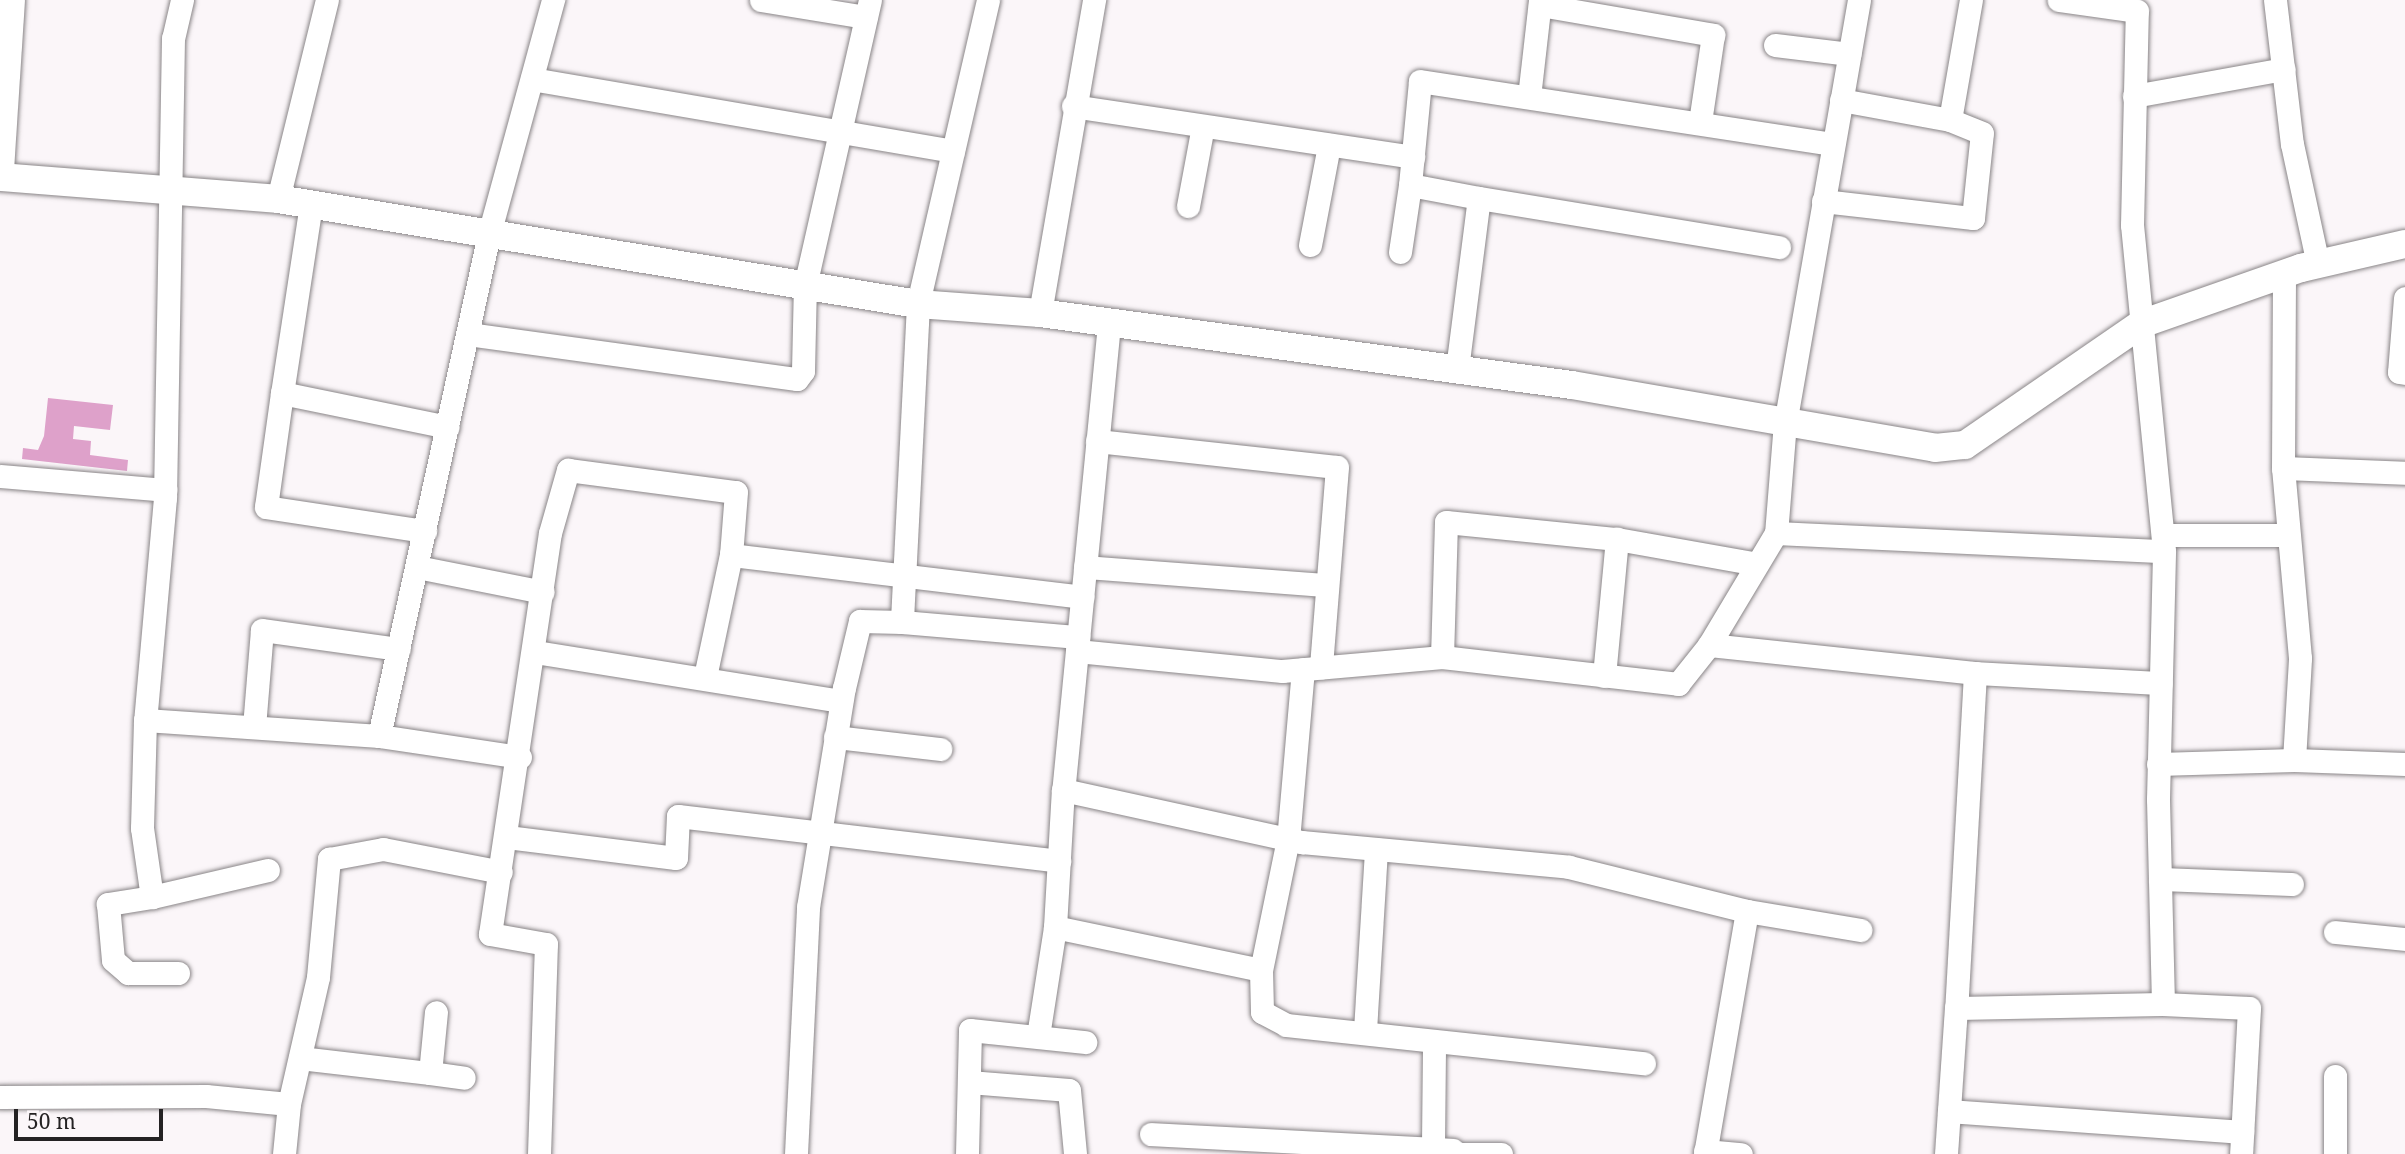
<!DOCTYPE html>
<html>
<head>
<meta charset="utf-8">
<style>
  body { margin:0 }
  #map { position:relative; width:2405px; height:1154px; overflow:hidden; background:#fbf6f9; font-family:"Noto Serif",serif }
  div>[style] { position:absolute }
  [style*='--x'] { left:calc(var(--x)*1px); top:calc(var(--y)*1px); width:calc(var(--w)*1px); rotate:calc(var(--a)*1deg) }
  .building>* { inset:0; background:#dea1ca }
  .roads { filter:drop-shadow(0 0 2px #898587) drop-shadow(0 0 2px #898587) }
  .minor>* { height:23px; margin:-11.5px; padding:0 11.5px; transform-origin:11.5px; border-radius:11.5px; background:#fff }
  .tertiary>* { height:28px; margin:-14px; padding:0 14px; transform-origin:14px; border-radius:14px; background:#fff }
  span { translate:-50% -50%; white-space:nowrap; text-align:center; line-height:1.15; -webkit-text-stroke:7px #fbf6f9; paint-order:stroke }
  .scale { position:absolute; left:14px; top:1109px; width:149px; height:32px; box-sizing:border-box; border:4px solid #242223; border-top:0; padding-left:9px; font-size:21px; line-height:24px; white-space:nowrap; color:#242223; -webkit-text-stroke:5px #fbf6f9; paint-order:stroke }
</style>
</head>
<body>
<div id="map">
  <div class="building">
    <i style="clip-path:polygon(48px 398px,113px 405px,110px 430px,74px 426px,73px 439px,91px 441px,90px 455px,128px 460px,127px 471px,22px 459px,23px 448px,38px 450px,44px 436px)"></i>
  </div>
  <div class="roads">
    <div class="minor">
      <i style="--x:182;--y:0;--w:39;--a:103"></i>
      <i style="--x:173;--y:38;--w:460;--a:91"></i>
      <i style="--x:165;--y:498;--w:223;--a:95.1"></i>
      <i style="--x:145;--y:720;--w:235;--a:3.9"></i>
      <i style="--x:761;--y:0;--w:106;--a:9.2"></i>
      <i style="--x:988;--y:0;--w:312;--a:103"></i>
      <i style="--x:918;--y:304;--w:318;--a:92.9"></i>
      <i style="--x:902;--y:622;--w:177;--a:4.9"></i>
      <i style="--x:1859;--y:0;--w:428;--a:99.9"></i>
      <i style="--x:1785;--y:422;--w:111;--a:94.6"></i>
      <i style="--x:1776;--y:533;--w:131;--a:120.9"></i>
      <i style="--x:1709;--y:645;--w:267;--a:6"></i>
      <i style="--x:1975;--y:673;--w:336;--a:93.2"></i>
      <i style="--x:1956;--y:1008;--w:207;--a:-1.1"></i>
      <i style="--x:2163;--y:1004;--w:205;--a:-91.4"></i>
      <i style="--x:2158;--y:799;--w:248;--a:-88.6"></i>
      <i style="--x:2164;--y:551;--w:328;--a:-95.6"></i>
      <i style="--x:2132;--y:225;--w:214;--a:-88.7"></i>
      <i style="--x:2137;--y:11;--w:79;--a:-172"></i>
      <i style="--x:2275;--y:0;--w:145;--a:83.3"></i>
      <i style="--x:2292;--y:144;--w:123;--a:77.8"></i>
      <i style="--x:1540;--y:5;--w:176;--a:9.8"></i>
      <i style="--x:1713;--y:35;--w:88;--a:98.5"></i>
      <i style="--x:1775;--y:45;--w:75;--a:6.9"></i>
      <i style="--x:532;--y:79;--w:427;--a:9.7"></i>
      <i style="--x:2134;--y:96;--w:152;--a:-10.2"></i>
      <i style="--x:1529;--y:97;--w:98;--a:-83.5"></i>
      <i style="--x:1841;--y:100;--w:111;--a:10.4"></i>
      <i style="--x:1950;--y:120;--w:122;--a:-80.1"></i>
      <i style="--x:1073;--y:106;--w:344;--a:8.5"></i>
      <i style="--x:1479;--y:198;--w:70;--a:-169.3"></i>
      <i style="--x:1410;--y:185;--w:104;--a:-84.5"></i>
      <i style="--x:1420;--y:81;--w:418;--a:8.7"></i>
      <i style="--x:278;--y:199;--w:205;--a:-76.2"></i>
      <i style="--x:1823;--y:201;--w:151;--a:6.5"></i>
      <i style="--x:1973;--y:218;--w:85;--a:-84"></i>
      <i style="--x:1982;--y:133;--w:35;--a:-158"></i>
      <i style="--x:311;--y:204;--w:191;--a:98.7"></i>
      <i style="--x:282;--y:393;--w:169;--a:11.6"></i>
      <i style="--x:1188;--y:206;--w:81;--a:-79.4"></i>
      <i style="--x:1310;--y:245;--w:102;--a:-79.2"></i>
      <i style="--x:1400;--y:252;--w:68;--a:-81.5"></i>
      <i style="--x:2405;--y:298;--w:74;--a:94.6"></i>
      <i style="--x:2399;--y:372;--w:6;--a:9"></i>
      <i style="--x:1040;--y:313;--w:318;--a:-80.2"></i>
      <i style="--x:1109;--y:324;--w:468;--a:95.6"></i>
      <i style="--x:1063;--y:790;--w:245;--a:12.3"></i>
      <i style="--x:1302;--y:842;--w:268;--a:5.3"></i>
      <i style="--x:1569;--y:867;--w:183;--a:13.9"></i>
      <i style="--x:1747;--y:911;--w:247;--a:99.8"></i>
      <i style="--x:468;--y:334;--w:332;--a:7.8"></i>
      <i style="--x:797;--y:379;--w:10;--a:-53"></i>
      <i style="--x:803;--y:371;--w:85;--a:-88.7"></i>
      <i style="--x:805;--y:286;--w:293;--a:-77.2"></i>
      <i style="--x:1457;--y:369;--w:172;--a:-82.7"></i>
      <i style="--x:1479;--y:198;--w:304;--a:9.3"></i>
      <i style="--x:282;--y:393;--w:115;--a:98"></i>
      <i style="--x:266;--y:507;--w:161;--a:8.6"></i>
      <i style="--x:1097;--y:441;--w:241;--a:6.2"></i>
      <i style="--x:1337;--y:467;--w:201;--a:94.6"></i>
      <i style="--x:2283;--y:468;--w:122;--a:2.3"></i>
      <i style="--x:0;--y:476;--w:166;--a:4.8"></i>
      <i style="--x:1776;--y:533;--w:388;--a:2.7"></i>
      <i style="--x:2163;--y:535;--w:125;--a:0"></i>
      <i style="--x:417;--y:567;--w:128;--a:11.2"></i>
      <i style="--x:1085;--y:567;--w:242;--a:4.3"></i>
      <i style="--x:1077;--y:651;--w:206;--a:5.6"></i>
      <i style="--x:1282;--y:671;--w:161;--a:-5"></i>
      <i style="--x:1442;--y:657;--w:238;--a:6.5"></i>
      <i style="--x:1678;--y:684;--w:50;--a:-51.5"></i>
      <i style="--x:535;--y:652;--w:310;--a:9.1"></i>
      <i style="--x:1442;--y:657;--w:135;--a:-88.3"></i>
      <i style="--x:1446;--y:522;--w:172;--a:5.7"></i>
      <i style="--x:1617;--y:539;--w:142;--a:10.1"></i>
      <i style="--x:1303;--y:669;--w:171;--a:95"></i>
      <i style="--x:1288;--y:839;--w:134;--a:101.6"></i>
      <i style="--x:1261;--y:970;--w:42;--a:88.6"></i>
      <i style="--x:1262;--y:1012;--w:27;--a:28"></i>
      <i style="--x:1286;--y:1025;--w:360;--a:6.1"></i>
      <i style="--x:1975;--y:673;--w:186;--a:3.1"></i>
      <i style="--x:1604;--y:676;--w:138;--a:-84.6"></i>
      <i style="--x:705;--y:677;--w:125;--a:-78"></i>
      <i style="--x:145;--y:720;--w:108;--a:91.6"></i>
      <i style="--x:142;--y:828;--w:70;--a:81.8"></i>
      <i style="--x:152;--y:897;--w:119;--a:-13.1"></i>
      <i style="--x:254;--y:727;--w:97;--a:-85.3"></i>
      <i style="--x:262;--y:630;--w:138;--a:7.9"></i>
      <i style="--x:835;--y:737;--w:106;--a:6.5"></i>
      <i style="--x:520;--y:757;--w:143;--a:-171.5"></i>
      <i style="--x:379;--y:736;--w:514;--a:-77.64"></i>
      <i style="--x:489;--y:234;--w:243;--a:-74.7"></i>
      <i style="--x:2294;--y:760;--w:111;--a:2.1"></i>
      <i style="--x:2158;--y:764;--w:136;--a:-1.7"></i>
      <i style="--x:2294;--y:760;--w:102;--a:-86.6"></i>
      <i style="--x:2300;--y:658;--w:191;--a:-95.1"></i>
      <i style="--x:2283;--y:468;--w:195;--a:-89.7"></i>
      <i style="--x:507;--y:837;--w:170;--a:7.1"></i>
      <i style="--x:676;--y:858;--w:42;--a:-87.3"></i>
      <i style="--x:678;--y:816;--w:384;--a:6.7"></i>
      <i style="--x:2160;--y:879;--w:132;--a:2.2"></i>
      <i style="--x:152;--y:897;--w:45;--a:171"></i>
      <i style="--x:108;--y:904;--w:56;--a:84.9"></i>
      <i style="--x:113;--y:960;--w:20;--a:41"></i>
      <i style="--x:128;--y:973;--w:50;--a:0"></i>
      <i style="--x:1747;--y:911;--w:115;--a:9.5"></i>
      <i style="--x:1055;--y:927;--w:210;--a:11.8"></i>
      <i style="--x:2335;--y:932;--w:70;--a:5.7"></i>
      <i style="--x:2163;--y:1004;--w:86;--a:2.7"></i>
      <i style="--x:2249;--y:1008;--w:146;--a:93.1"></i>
      <i style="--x:1365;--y:1030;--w:181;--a:-86.5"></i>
      <i style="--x:1038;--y:1036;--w:110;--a:-81.1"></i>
      <i style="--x:1055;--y:927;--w:137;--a:-86.7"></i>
      <i style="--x:300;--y:1058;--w:131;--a:6.6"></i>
      <i style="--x:430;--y:1073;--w:61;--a:-84.4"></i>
      <i style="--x:430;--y:1073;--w:34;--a:8"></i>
      <i style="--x:969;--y:1082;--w:100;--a:4.6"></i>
      <i style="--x:1069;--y:1090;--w:64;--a:84.6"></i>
      <i style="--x:0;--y:1097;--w:206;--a:-0.3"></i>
      <i style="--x:206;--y:1096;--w:83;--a:5.5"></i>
      <i style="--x:289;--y:1104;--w:130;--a:-77.1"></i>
      <i style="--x:318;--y:977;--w:119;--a:-84.7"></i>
      <i style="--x:329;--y:859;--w:55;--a:-10.5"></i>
      <i style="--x:383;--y:849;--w:120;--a:11"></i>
      <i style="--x:1949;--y:1111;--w:294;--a:4.1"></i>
      <i style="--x:1151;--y:1134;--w:302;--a:3"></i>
      <i style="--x:1433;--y:1144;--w:101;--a:-89.4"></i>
      <i style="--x:1705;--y:1151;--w:36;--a:5"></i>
      <i style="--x:284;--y:1154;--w:50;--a:-84.3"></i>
      <i style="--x:539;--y:1154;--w:210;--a:-88.1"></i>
      <i style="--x:546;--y:944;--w:57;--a:-169.9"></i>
      <i style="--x:490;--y:934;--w:405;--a:-81.5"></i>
      <i style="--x:550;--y:533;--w:66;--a:-74.1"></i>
      <i style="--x:568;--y:470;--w:169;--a:7.5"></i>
      <i style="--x:736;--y:492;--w:63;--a:94.5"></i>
      <i style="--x:731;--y:555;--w:354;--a:6.8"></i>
      <i style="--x:796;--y:1154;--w:247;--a:-87.2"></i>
      <i style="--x:808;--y:907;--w:222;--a:-80.7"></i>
      <i style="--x:844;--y:688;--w:69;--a:-76.6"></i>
      <i style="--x:860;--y:621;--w:42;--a:1.4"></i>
      <i style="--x:967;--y:1154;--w:124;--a:-88.6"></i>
      <i style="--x:970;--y:1030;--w:116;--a:6"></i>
      <i style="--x:1452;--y:1154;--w:49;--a:0"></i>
      <i style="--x:1946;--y:1154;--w:146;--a:-86.1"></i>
      <i style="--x:2335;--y:1154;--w:78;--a:-90"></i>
    </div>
    <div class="tertiary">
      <i style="--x:0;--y:170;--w:170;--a:-86.3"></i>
      <i style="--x:0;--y:177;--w:279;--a:4.5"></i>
      <i style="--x:278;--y:199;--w:649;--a:9.32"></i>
      <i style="--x:918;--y:304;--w:122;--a:4.2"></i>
      <i style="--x:1040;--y:313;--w:537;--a:7.71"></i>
      <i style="--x:1572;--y:385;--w:368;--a:9.8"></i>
      <i style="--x:1935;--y:448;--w:30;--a:-6"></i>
      <i style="--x:1965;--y:445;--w:214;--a:-34.5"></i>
      <i style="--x:2141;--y:324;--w:170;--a:-19.3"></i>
      <i style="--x:2301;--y:268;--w:107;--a:-13"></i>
    </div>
  </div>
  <div class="scale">50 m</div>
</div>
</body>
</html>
